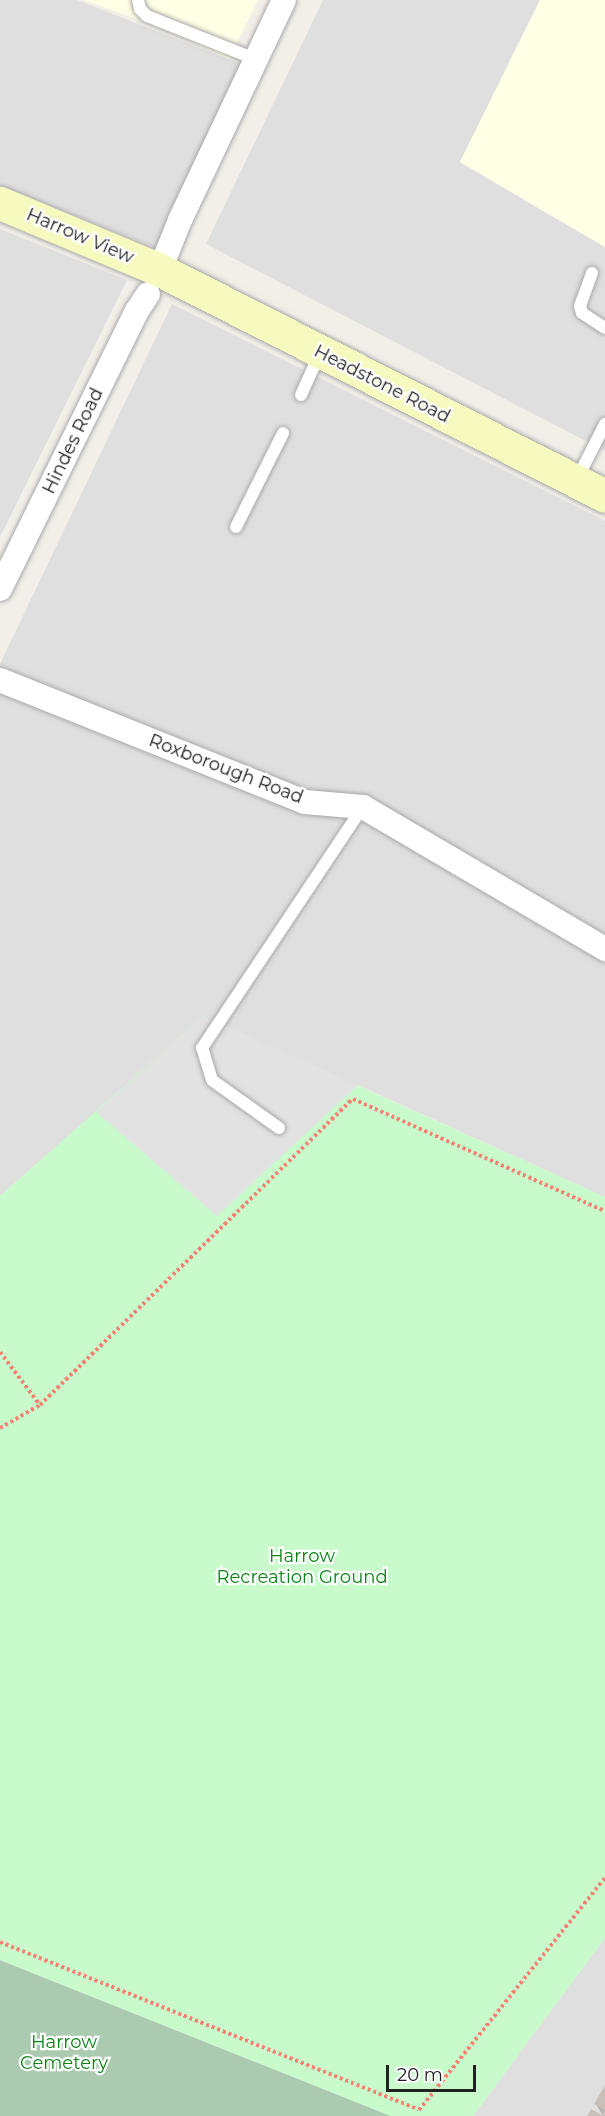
<!DOCTYPE html>
<html>
<head>
<meta charset="utf-8">
<style>
  body { margin:0 }
  #map { position:relative; width:605px; height:2116px; overflow:hidden; background:#f2efe9; font-family:Montserrat,sans-serif }
  div>[style] { position:absolute }
  [style*='--x'] { left:calc(var(--x)*1px); top:calc(var(--y)*1px); width:calc(var(--w)*1px); rotate:calc(var(--a)*1deg) }
  .residential>* { inset:0; background:#e0dfdf }
  .education>* { inset:0; background:#ffffe5 }
  .cemetery>* { inset:0; background:#aacbaf }
  .park>* { inset:0; background:#c8facc }
  .parking>* { inset:0; background:#e2e2e2 }
  .shadow>* { inset:0; background:#0003 }
  .building>* { inset:0; background:#c7bfb8 }
  .path>* { height:4px; margin-top:-2px; transform-origin:0; background:repeating-linear-gradient(90deg,#fa8072 0 3px,transparent 0 6px) }
  .roads { filter:drop-shadow(0 0 2px #a9a9a9) drop-shadow(0 0 2px #a9a9a9) }
  .lane>* { height:12px; margin:-6px; padding:0 6px; transform-origin:6px; border-radius:6px; background:#fff }
  .street>* { height:24px; margin:-12px; padding:0 12px; transform-origin:12px; border-radius:12px; background:#fff }
  .secondary>* { height:33px; margin:-16.5px; padding:0 16.5px; transform-origin:16.5px; border-radius:16.5px; background:#f7fabf }
  span { translate:-50% -50%; white-space:nowrap; text-align:center; line-height:1.15; -webkit-text-stroke:4.5px #fff; paint-order:stroke }
  .street-label { font-size:18px; color:#222 }
  .park-label { font-size:18px; color:#0c8416 }
  .scale { position:absolute; left:386px; top:2065px; width:90px; height:27px; box-sizing:border-box; border:3px solid #222; border-top:0; padding-left:8px; font-size:18px; line-height:21px; white-space:nowrap; color:#222; -webkit-text-stroke:4px #fff; paint-order:stroke }
</style>
</head>
<body>
<div id="map">
  <div class="residential">
    <i style="clip-path:polygon(0 0,77px 0,246px 66px,161px 250px,0 185px)"></i>
    <i style="clip-path:polygon(323px 0,540px 0,460px 162px,605px 247px,605px 451px,206px 244px)"></i>
    <i style="clip-path:polygon(0 229px,127px 280px,0 537px)"></i>
    <i style="clip-path:polygon(172px 304px,605px 521px,605px 1197px,358px 1085px,96px 1112px,0 1196px,0 664px)"></i>
    <i style="clip-path:polygon(605px 1938px,605px 2116px,473px 2116px)"></i>
  </div>
  <div class="education">
    <i style="clip-path:polygon(84px 0,258px 0,229px 59px,156px 26px)"></i>
    <i style="clip-path:polygon(540px 0,605px 0,605px 247px,460px 162px)"></i>
  </div>
  <div class="cemetery">
    <i style="clip-path:polygon(0 1960px,391px 2116px,0 2116px)"></i>
  </div>
  <div class="park">
    <i style="clip-path:polygon(203px 1016px,605px 1197px,605px 1938px,473px 2116px,391px 2116px,0 1960px,0 1196px)"></i>
  </div>
  <div class="parking">
    <i style="clip-path:polygon(203px 1016px,358px 1085px,217px 1216px,96px 1112px)"></i>
  </div>
  <div class="shadow">
    <i style="clip-path:polygon(605px 2088px,605px 2116px,603px 2116px,596px 2104px)"></i>
  </div>
  <div class="building">
    <i style="clip-path:polygon(605px 2085px,605px 2116px,587px 2116px,591px 2109px,602px 2115px,604px 2110px,594px 2104px)"></i>
  </div>
  <div class="path">
    <i style="--x:0;--y:1352;--w:66;--a:53"></i>
    <i style="--x:0;--y:1428;--w:46;--a:-29.9"></i>
    <i style="--x:40;--y:1405;--w:438;--a:-44.4"></i>
    <i style="--x:353;--y:1099;--w:276;--a:24"></i>
    <i style="--x:0;--y:1942;--w:451;--a:21.8"></i>
    <i style="--x:419;--y:2110;--w:297;--a:-51.3"></i>
  </div>
  <div class="roads">
    <div class="lane">
      <i style="--x:138;--y:0;--w:9;--a:77"></i>
      <i style="--x:140;--y:9;--w:10;--a:45"></i>
      <i style="--x:147;--y:16;--w:116;--a:21.7"></i>
      <i style="--x:592;--y:273;--w:35;--a:110"></i>
      <i style="--x:580;--y:306;--w:7;--a:74"></i>
      <i style="--x:582;--y:313;--w:27;--a:33"></i>
      <i style="--x:301;--y:395;--w:46;--a:-65.7"></i>
      <i style="--x:577;--y:479;--w:62;--a:-63"></i>
      <i style="--x:236;--y:527;--w:105;--a:-63.4"></i>
      <i style="--x:279;--y:1128;--w:82;--a:-144.4"></i>
      <i style="--x:212;--y:1080;--w:34;--a:-107"></i>
      <i style="--x:202;--y:1048;--w:290;--a:-56.3"></i>
    </div>
    <div class="street">
      <i style="--x:160;--y:270;--w:54;--a:-68.2"></i>
      <i style="--x:180;--y:220;--w:243;--a:-64.7"></i>
      <i style="--x:0;--y:589;--w:310;--a:-63.8"></i>
      <i style="--x:137;--y:311;--w:20;--a:-57"></i>
      <i style="--x:0;--y:680;--w:328;--a:21.8"></i>
      <i style="--x:305;--y:802;--w:58;--a:4.9"></i>
      <i style="--x:363;--y:807;--w:281;--a:30.4"></i>
    </div>
    <div class="secondary">
      <i style="--x:0;--y:203;--w:173;--a:22.7"></i>
      <i style="--x:160;--y:270;--w:499;--a:26.9"></i>
    </div>
  </div>
  <div class="street-label">
    <span style="left:80px;top:236px;rotate:23deg">Harrow View</span>
    <span style="left:382px;top:384px;rotate:27deg">Headstone Road</span>
    <span style="left:73px;top:441px;rotate:-64deg">Hindes Road</span>
    <span style="left:226px;top:769px;rotate:21deg">Roxborough Road</span>
  </div>
  <div class="park-label">
    <span style="left:302px;top:1567px">Harrow<br>Recreation Ground</span>
    <span style="left:64px;top:2053px">Harrow<br>Cemetery</span>
  </div>
  <div class="scale">20 m</div>
</div>
</body>
</html>
